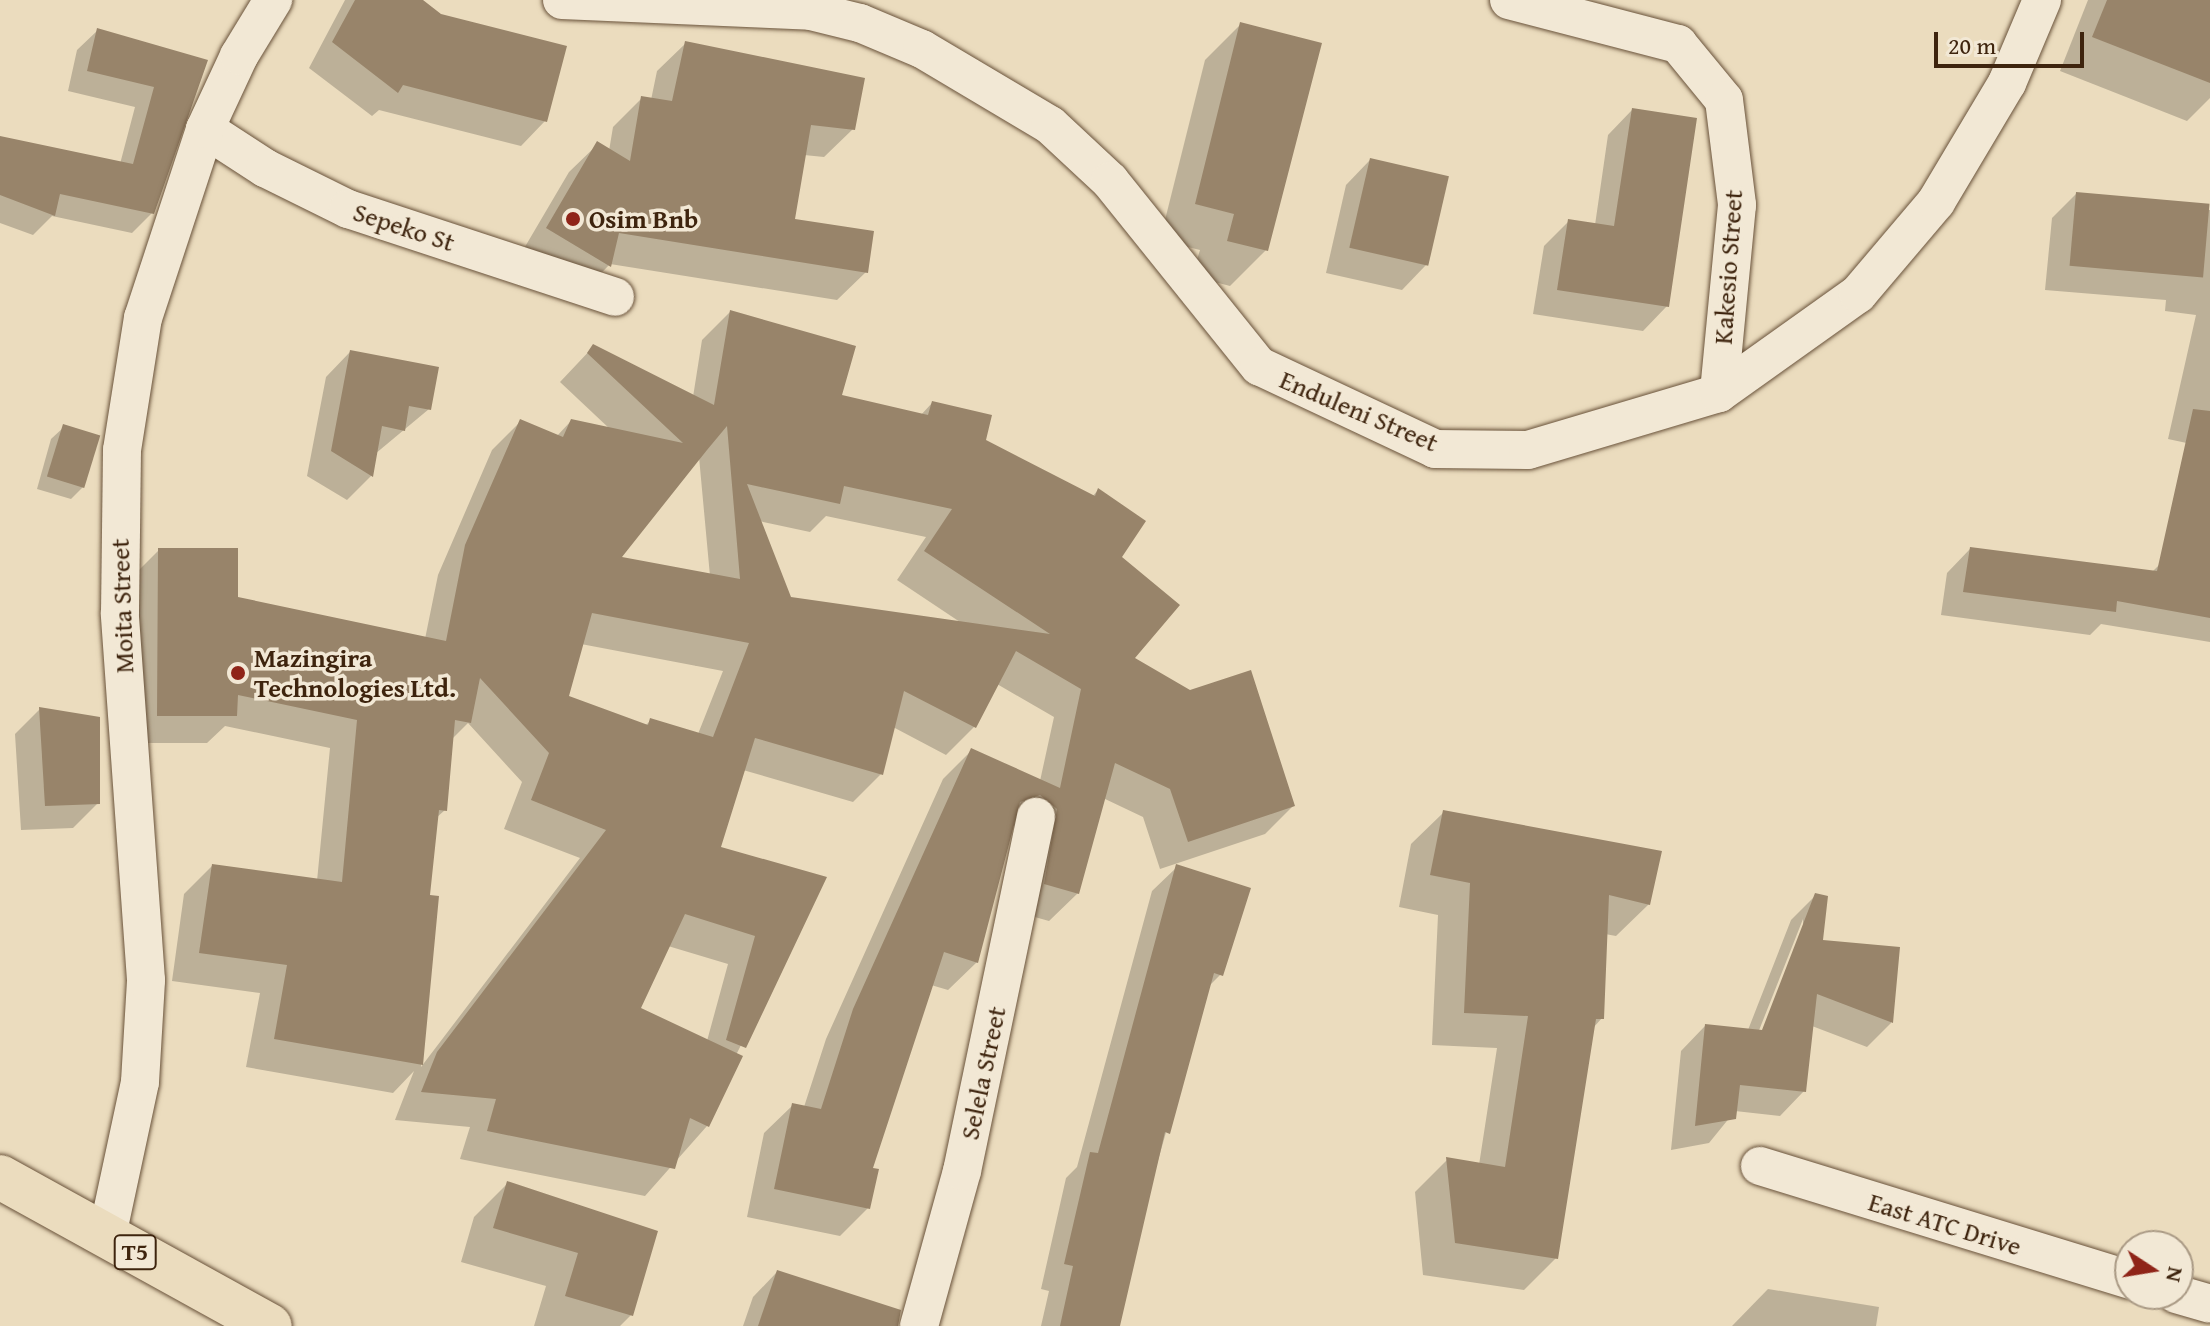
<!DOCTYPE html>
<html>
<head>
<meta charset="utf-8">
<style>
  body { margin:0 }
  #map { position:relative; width:2210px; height:1326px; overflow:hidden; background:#ebdcbe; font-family:"Gentium Book Plus",serif }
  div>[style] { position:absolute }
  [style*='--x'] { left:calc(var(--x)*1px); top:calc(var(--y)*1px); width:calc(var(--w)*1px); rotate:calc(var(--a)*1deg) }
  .shadow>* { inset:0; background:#0003 }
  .building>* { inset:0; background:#98846a; transform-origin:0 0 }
  .roads { filter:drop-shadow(0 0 2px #69523a) drop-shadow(0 0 2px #69523a) }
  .minor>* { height:38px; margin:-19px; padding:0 19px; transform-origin:19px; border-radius:19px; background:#f2e8d5 }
  .trunk>* { height:44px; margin:-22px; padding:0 22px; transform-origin:22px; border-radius:22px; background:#ebdcbe }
  .dots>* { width:22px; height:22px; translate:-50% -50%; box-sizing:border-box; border:4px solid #f2e8d5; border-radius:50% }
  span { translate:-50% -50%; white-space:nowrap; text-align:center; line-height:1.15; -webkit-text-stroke:7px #f2e8d5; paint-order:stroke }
  .shield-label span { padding:2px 6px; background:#f2e8d5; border:2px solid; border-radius:6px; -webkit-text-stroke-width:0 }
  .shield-label { font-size:24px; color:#3e240e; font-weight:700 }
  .poi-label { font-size:26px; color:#3e240e; font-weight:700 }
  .left { translate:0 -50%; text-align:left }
  .street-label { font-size:26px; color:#3e240e }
  .north { position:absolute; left:2114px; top:1230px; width:80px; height:80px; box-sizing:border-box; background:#f2e8d5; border:2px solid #aa9a85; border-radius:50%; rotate:102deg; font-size:22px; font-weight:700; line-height:32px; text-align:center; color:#3e240e }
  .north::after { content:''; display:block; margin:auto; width:28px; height:36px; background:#8f2418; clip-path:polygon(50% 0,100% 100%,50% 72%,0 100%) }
  .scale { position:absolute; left:1934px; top:32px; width:150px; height:36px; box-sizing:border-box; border:4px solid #3e240e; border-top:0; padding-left:10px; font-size:24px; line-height:28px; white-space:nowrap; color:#3e240e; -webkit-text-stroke:6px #f2e8d5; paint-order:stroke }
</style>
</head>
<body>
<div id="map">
  <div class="shadow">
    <i style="clip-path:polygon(345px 0,420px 0,545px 121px,521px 146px,379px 110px,372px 116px,309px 68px)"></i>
    <i style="clip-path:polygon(2088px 0,2210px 0,2210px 98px,2187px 121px,2060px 71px)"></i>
    <i style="clip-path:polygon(1241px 24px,1266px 250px,1230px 286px,1192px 276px,1200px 250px,1160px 240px,1205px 60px)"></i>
    <i style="clip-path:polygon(98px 30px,206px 62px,152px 213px,132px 233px,52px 216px,33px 235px,0 223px,0 138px,120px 164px,135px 107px,68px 91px,77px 50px)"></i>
    <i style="clip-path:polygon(686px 43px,853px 129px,824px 157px,804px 155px,793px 221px,866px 272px,837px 300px,610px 264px,581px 294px,519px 257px,569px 172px,598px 144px,609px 151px,613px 127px,642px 98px,651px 100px,657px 71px)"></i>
    <i style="clip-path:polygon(1632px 110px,1667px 306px,1643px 331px,1533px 314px,1544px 246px,1569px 221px,1595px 225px,1608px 135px)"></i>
    <i style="clip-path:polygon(1370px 160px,1426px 265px,1402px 290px,1326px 273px,1346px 185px)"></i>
    <i style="clip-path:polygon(2076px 194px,2210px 210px,2210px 448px,2168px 439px,2196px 315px,2165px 311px,2166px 300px,2045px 290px,2052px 218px)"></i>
    <i style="clip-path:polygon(evenodd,730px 312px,840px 397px,920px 416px,932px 403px,984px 441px,1092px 497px,1098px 490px,1120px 557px,1132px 658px,1293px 806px,1265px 834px,1160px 869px,1143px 817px,1103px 798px,1078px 893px,1049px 921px,1017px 912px,1029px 838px,1012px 824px,977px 962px,948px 990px,931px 985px,871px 1169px,868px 1208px,840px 1236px,747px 1217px,764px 1133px,793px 1105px,804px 1107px,826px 1039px,943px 779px,971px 751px,1040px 781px,1054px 717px,997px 684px,974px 727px,946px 755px,893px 727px,881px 774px,853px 802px,743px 770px,719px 849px,825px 878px,736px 1055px,707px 1126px,645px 1196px,460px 1159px,470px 1127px,395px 1120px,414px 1071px,393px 1093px,246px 1067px,260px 993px,172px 981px,184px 894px,212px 866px,317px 881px,330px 748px,225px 726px,207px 743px,129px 743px,130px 579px,159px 550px,236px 598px,425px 639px,438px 575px,492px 450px,520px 422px,556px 437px,571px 421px,611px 430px,560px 382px,594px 346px,693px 397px,702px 340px,730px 312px,699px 457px,710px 576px,618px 558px,699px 457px,730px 312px,826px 516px,926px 537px,897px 580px,963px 624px,790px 599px,759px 521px,810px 532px,826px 516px,730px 312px,581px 644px,723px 671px,698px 734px,651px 720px,645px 726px,566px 697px,581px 644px,730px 312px,468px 723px,522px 782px,504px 829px,580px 858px,421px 1067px,436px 898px,428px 896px,436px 818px,445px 810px,451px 740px,468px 723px,730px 312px,668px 946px,728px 964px,707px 1041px,638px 1009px,668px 946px)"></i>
    <i style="clip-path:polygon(350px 352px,429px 409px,375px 454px,371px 476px,347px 500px,307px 476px,326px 377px)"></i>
    <i style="clip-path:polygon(64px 427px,83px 487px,71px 499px,37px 489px,51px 439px)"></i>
    <i style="clip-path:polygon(1970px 549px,2152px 572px,2159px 565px,2210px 572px,2210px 642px,2101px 624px,2090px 635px,1941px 615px,1947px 573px)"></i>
    <i style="clip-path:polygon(40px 709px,98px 803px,73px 828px,21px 830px,15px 734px)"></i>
    <i style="clip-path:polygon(1444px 812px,1649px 904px,1616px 936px,1605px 934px,1602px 1018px,1593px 1028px,1556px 1258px,1524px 1290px,1423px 1275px,1415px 1192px,1447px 1160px,1479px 1165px,1497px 1048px,1432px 1045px,1438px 915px,1399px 907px,1411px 844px)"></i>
    <i style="clip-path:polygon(1177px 867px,1221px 974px,1207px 988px,1111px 1326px,1041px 1326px,1049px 1291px,1041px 1289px,1066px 1178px,1077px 1167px,1152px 891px)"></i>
    <i style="clip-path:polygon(evenodd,1816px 895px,1821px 942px,1898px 948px,1891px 1023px,1867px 1047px,1812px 1026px,1804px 1091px,1780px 1116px,1735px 1111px,1709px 1143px,1671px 1150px,1681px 1051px,1705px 1026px,1748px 1030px,1791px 920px,1816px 895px,1803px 919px,1803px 929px,1760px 1040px,1756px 1038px,1803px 919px)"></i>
    <i style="clip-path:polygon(508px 1183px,655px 1232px,631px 1315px,620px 1326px,534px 1326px,546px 1286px,461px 1262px,474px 1217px)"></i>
    <i style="clip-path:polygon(777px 1272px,863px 1326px,743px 1326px,753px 1297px)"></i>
    <i style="clip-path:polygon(1768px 1289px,1879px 1307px,1876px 1326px,1732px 1326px)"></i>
  </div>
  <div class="building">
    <i style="clip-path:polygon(355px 0,423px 0,441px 14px,567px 46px,547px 122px,403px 85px,398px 93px,332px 42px)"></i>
    <i style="clip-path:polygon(2107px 0,2210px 0,2210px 83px,2092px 37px)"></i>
    <i style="clip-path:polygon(1240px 22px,1322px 43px,1268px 251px,1227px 241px,1234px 214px,1195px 204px)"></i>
    <i style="clip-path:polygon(97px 28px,208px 60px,154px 214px,60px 194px,55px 216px,0 195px,0 136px,133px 164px,154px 87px,87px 71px)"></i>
    <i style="clip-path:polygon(685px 41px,865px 78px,855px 130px,811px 125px,795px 219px,874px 231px,868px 273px,619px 233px,611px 267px,546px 228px,597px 141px,630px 161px,641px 96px,672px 101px)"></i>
    <i style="clip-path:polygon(1632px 108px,1697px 118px,1669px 307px,1557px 290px,1568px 219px,1614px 226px)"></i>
    <i style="left:1370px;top:158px;width:81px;height:92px;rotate:13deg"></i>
    <i style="left:2076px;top:192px;width:134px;height:74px;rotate:5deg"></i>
    <i style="clip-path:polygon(evenodd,730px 310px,856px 346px,842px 395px,928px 415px,932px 401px,992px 415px,986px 440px,1095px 496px,1098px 488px,1146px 521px,1122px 557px,1180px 605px,1135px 658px,1190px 690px,1251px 670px,1295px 806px,1188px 842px,1170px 789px,1115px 763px,1079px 894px,1044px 884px,1057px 809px,1040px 795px,1020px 802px,978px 963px,944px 952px,873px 1168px,879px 1169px,870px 1209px,774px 1189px,792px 1103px,821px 1109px,853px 1009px,971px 748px,1060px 788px,1081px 689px,1016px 651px,976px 728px,904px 691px,883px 775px,755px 738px,721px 847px,827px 877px,746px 1048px,726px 1040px,755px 936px,685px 914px,641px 1008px,743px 1056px,709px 1127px,690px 1118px,675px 1169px,487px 1131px,496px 1099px,421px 1092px,437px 1052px,606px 830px,531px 800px,549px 753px,480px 678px,471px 723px,455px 720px,447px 811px,439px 810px,430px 895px,439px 896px,423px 1065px,274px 1039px,287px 965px,199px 953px,212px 864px,342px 882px,357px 720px,238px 695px,237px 716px,157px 716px,158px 548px,238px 548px,238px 597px,446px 641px,465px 545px,520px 419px,563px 437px,571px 419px,683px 443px,587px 353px,593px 344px,714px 405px,730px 310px,727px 426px,740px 579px,622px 557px,707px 450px,727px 426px,730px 310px,747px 484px,840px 504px,844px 486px,952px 509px,924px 551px,1050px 634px,791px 597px,747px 484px,730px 310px,592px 613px,749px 643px,713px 737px,650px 718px,648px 725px,569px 696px,592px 613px)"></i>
    <i style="clip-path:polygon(350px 350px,439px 367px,431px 410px,409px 406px,405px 431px,382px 426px,373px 477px,331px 451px)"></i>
    <i style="clip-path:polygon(2193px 409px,2210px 411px,2210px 618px,2117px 601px,2116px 612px,1963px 592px,1970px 547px,2157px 571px)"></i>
    <i style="left:63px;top:424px;width:39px;height:55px;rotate:17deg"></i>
    <i style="clip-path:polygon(39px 707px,100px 717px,100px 804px,45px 806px)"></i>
    <i style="clip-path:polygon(1443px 810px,1662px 851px,1650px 905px,1609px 895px,1604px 1019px,1596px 1019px,1558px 1259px,1455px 1243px,1446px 1157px,1505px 1167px,1528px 1016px,1464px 1013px,1470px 883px,1430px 875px)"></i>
    <i style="clip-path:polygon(1176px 864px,1251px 888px,1223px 976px,1214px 973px,1170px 1134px,1165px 1132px,1120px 1326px,1060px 1326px,1073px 1266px,1064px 1264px,1090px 1152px,1098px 1153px)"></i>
    <i style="clip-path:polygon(1815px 893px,1828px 896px,1823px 940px,1900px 947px,1893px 1023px,1817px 994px,1806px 1092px,1740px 1085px,1736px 1119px,1695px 1126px,1705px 1024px,1762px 1030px)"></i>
    <i style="clip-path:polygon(507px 1181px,658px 1231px,633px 1316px,565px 1296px,578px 1253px,493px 1228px)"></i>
    <i style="clip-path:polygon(777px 1270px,901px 1310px,898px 1326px,758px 1326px)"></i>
  </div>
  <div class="roads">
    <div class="minor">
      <i style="--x:562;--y:0;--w:249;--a:2.5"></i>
      <i style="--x:811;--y:11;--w:50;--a:13.8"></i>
      <i style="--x:860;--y:23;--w:67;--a:22.8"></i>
      <i style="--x:922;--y:49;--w:149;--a:30.7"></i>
      <i style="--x:1050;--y:125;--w:82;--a:43"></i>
      <i style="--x:1110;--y:181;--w:238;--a:51.2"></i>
      <i style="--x:1259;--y:366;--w:195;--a:25.2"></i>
      <i style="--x:1435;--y:449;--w:93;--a:0.6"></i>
      <i style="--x:1528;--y:450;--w:199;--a:-16.6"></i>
      <i style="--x:1719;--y:393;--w:171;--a:-35.5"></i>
      <i style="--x:1858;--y:294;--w:121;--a:-49.7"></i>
      <i style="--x:1936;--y:202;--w:139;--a:-59.2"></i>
      <i style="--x:2007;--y:83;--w:90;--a:-67.1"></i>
      <i style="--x:1509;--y:0;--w:175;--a:14.6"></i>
      <i style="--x:1678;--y:44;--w:72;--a:50.6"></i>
      <i style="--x:1724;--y:100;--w:106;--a:82.9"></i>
      <i style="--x:1737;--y:205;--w:189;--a:95.5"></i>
      <i style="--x:205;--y:129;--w:72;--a:33"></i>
      <i style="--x:265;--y:168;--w:93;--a:26.3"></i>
      <i style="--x:348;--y:209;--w:281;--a:18.2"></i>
      <i style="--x:1760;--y:1166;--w:387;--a:17.1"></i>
      <i style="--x:107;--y:1236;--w:157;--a:-77.9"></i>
      <i style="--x:140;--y:1082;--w:102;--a:-86.6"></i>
      <i style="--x:146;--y:980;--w:368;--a:-94.1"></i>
      <i style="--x:120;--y:613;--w:163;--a:-89.3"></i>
      <i style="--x:122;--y:450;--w:134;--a:-81"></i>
      <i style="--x:143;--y:318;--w:199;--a:-71.8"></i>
      <i style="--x:205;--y:129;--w:81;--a:-65"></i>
      <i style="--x:239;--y:56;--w:66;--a:-58.7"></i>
      <i style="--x:2176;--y:1294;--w:35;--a:16"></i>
      <i style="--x:919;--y:1326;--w:161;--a:-74.5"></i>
      <i style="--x:962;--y:1171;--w:362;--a:-78.2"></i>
    </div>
    <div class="trunk">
      <i style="--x:0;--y:1177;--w:308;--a:28.9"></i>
    </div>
  </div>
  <div class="dots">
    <i style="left:573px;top:219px;background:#8f2418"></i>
    <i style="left:238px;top:673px;background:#8f2418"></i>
  </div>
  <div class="shield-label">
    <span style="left:135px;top:1252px">T5</span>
  </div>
  <div class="poi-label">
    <span class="left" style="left:589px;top:219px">Osim Bnb</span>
    <span class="left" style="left:254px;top:673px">Mazingira<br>Technologies Ltd.</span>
  </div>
  <div class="street-label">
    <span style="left:404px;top:227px;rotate:18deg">Sepeko St</span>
    <span style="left:1728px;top:267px;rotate:-86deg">Kakesio Street</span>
    <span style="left:1359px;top:411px;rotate:23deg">Enduleni Street</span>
    <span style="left:122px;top:606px;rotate:-92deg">Moita Street</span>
    <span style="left:983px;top:1073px;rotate:-78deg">Selela Street</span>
    <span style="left:1945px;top:1224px;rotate:17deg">East ATC Drive</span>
  </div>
  <div class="north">N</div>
  <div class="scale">20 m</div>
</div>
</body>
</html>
